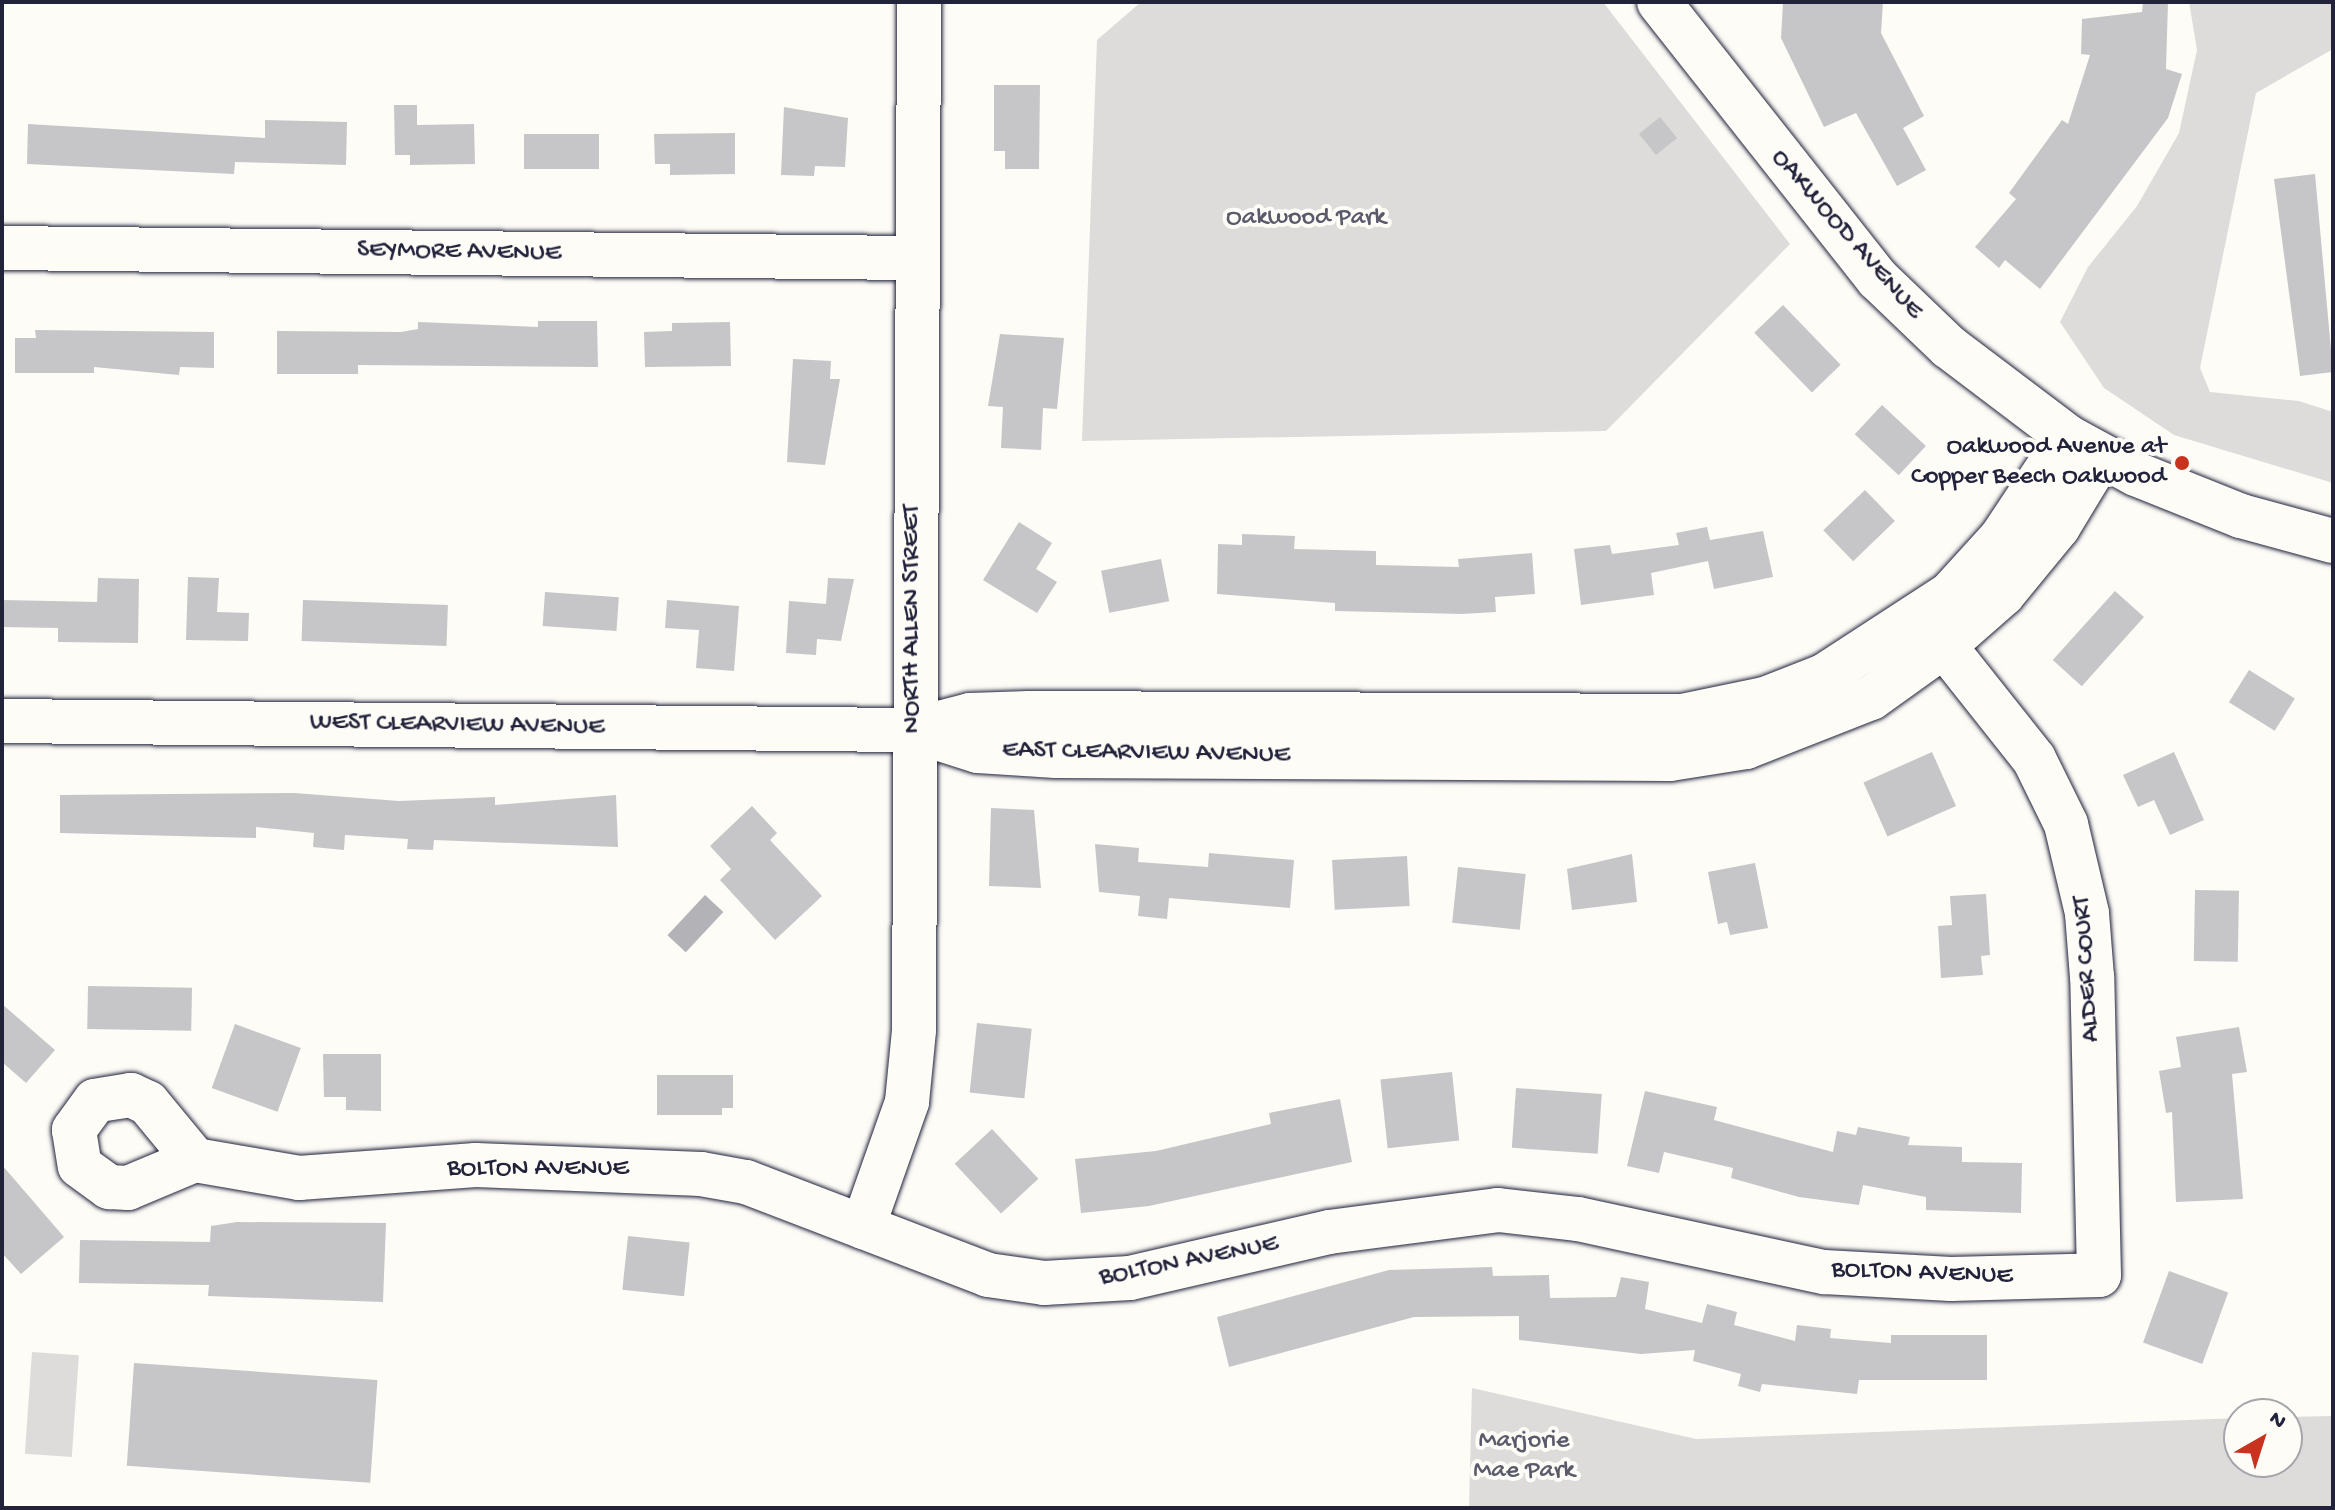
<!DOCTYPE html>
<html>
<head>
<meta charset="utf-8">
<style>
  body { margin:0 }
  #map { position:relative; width:2335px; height:1510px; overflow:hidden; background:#fdfcf7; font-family:"Gochi Hand",sans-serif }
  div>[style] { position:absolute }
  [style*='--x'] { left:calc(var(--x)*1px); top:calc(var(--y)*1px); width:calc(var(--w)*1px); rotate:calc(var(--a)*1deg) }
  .green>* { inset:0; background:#dddcdb; transform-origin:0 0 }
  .water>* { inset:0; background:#b2b2b7; transform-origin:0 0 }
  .building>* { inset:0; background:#c6c6c8; transform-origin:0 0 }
  .roads { filter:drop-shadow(0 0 2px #22223b) drop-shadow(0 0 2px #22223b) }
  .minor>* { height:44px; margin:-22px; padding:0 22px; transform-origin:22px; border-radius:22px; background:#fdfcf7 }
  .dots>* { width:22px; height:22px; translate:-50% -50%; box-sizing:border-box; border:4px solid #fdfcf7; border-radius:50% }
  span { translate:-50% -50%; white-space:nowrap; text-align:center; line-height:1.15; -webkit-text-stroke:8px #fdfcf7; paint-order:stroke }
  .park-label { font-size:26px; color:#5a5a6b }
  .street-label { font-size:26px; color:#22223b }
  .poi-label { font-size:26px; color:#22223b }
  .right { translate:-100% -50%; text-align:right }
  .frame { position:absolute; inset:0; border:4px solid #22223b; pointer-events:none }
  .north { position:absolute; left:2223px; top:1398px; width:80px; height:80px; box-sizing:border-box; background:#fdfcf7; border:2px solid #a5a5ac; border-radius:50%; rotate:39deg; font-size:22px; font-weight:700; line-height:32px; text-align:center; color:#22223b }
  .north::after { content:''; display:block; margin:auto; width:28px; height:36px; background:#c8321e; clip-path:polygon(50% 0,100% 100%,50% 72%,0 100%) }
</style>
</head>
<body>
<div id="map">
  <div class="green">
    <i style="clip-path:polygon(1141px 2px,1603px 2px,1790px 244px,1606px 431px,1082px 441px,1097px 40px)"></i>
    <i style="clip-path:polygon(2189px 2px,2333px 2px,2333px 49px,2256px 93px,2200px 368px,2210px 392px,2299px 401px,2333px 412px,2333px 483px,2174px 435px,2104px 388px,2060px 322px,2088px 267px,2137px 206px,2179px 133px,2197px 50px)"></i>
    <i style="left:32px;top:1352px;width:47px;height:102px;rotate:4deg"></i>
    <i style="clip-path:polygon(1472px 1388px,1696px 1439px,2239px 1418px,2239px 1462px,2287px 1462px,2287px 1417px,2333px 1416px,2333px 1508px,1469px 1508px)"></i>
  </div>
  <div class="water">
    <i style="left:705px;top:895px;width:25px;height:55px;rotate:43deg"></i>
  </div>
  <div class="building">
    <i style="clip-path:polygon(1783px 2px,1883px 2px,1881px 33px,1924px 116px,1903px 128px,1926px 170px,1897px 186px,1856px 113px,1824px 127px,1781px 38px)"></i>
    <i style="clip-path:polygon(2143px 2px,2168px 2px,2166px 69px,2182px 74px,2168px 118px,2040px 289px,2005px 260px,1999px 268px,1975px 247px,2016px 199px,2009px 193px,2062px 120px,2068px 124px,2090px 55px,2081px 54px,2082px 19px,2142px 12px)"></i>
    <i style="clip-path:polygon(994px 85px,1040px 85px,1039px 169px,1005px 169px,1005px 151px,994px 151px)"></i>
    <i style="clip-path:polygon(394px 105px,417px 105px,417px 125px,474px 124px,475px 164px,410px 165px,410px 155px,395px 155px)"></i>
    <i style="clip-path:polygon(784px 107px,848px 118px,845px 167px,815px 166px,814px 176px,781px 175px)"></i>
    <i style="left:1660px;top:117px;width:27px;height:27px;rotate:51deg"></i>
    <i style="clip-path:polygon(265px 120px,347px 122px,346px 165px,235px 162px,234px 174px,27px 164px,28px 124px,265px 138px)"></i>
    <i style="clip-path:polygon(735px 133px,735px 174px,670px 175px,670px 164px,655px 164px,654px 134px)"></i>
    <i style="left:599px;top:134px;width:35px;height:75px;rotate:90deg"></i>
    <i style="clip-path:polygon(2315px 174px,2333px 372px,2300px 376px,2274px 179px)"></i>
    <i style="left:1783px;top:305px;width:83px;height:40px;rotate:46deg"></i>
    <i style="clip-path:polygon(538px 321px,597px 321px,598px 367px,358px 365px,358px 374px,277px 374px,277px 331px,401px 332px,418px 329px,418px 322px,538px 327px)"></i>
    <i style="clip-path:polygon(730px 322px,731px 366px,645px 367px,644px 332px,672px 331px,672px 323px)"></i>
    <i style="clip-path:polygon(35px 330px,214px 332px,214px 368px,180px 367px,179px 375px,94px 367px,94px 373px,15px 373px,15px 338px,36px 338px)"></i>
    <i style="clip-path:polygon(1000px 334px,1064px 338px,1057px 409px,1043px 408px,1041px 450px,1001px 448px,1003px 407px,988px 406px)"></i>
    <i style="clip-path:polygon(793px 359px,831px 361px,830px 379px,840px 379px,825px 465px,787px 462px)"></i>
    <i style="left:1882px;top:405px;width:60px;height:40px;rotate:43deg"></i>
    <i style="left:1865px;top:490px;width:43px;height:58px;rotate:46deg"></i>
    <i style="clip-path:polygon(1019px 522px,1052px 543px,1036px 569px,1057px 582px,1037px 613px,983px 580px)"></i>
    <i style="clip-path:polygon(1707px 527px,1710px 540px,1763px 531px,1773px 577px,1714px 589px,1708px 561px,1651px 573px,1654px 595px,1581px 605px,1574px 549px,1610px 545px,1612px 554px,1679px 545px,1676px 533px)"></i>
    <i style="clip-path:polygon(1242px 534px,1295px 536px,1294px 549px,1376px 551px,1376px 565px,1459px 567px,1458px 559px,1532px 553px,1535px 594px,1495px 597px,1496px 612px,1462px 614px,1335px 611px,1335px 603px,1217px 594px,1218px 544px,1242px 545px)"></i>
    <i style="left:1161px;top:559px;width:43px;height:61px;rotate:79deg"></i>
    <i style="clip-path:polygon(188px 577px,219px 578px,217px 612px,249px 613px,248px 641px,186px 640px)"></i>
    <i style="clip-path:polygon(98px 578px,139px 579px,138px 643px,58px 642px,58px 628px,2px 627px,2px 600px,97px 602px)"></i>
    <i style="clip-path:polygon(828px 578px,854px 579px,841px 641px,817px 639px,816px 655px,786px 653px,789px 601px,826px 604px)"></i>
    <i style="left:2115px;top:591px;width:39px;height:93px;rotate:42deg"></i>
    <i style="left:545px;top:592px;width:74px;height:34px;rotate:4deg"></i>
    <i style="left:303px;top:600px;width:145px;height:41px;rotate:2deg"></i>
    <i style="clip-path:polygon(667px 600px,739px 606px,734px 671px,696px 668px,699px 630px,665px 628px)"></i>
    <i style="left:2249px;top:670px;width:54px;height:38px;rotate:32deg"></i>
    <i style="left:1932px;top:752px;width:59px;height:75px;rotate:66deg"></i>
    <i style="clip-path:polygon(2174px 752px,2204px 820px,2170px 835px,2154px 800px,2138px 807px,2123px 775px)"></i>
    <i style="clip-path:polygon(294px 793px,399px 801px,495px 797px,495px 805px,616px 795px,618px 847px,434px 840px,433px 850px,407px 849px,408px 839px,345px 835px,344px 850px,313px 847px,314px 833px,256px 827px,256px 838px,60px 833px,60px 795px)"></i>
    <i style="clip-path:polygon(752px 806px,777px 833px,770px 840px,822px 896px,775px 940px,720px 880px,731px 869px,710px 846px)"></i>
    <i style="clip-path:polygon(991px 808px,1034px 810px,1041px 888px,989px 886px)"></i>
    <i style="clip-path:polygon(1095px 844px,1139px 848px,1138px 862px,1208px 867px,1209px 853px,1294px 860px,1290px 908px,1169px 898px,1167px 919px,1138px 916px,1140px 896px,1099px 892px)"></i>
    <i style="clip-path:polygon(1632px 854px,1637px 902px,1572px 910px,1567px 869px)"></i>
    <i style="left:1407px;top:856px;width:50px;height:75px;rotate:87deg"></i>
    <i style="clip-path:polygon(1755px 863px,1768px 928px,1730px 935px,1727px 922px,1718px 924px,1708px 872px)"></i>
    <i style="left:1458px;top:867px;width:68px;height:56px;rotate:6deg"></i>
    <i style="left:2195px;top:890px;width:44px;height:71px;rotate:1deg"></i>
    <i style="clip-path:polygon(1986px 894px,1990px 955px,1981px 956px,1983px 975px,1941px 978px,1938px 926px,1952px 925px,1950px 896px)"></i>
    <i style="left:88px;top:986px;width:104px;height:43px;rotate:1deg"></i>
    <i style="clip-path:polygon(2px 1004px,55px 1050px,26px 1083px,2px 1062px)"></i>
    <i style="left:977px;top:1023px;width:55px;height:70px;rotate:6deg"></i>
    <i style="left:235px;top:1024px;width:70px;height:68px;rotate:20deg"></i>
    <i style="clip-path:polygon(2239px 1027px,2247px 1072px,2232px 1074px,2243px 1199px,2176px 1202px,2172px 1112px,2166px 1113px,2159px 1071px,2181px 1067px,2176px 1037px)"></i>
    <i style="clip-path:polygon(323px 1054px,381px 1054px,381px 1111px,346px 1110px,346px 1097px,324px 1097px)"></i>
    <i style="left:1452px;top:1072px;width:69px;height:72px;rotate:84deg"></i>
    <i style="clip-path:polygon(657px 1075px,733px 1075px,733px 1108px,722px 1108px,722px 1115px,657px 1115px)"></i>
    <i style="left:1516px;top:1088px;width:86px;height:60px;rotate:4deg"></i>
    <i style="clip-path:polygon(1645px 1091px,1717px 1107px,1714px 1120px,1833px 1152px,1837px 1131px,1856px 1135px,1858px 1127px,1910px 1137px,1908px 1145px,1962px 1147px,1962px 1162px,2022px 1163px,2021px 1213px,1926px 1210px,1926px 1197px,1863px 1185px,1859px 1205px,1799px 1197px,1731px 1178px,1733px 1168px,1664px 1152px,1659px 1173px,1627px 1166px)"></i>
    <i style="clip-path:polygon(1340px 1099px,1352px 1162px,1149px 1206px,1081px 1213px,1075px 1159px,1156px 1151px,1271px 1124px,1269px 1113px)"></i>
    <i style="left:992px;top:1129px;width:68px;height:51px;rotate:47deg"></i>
    <i style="clip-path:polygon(2px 1165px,64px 1237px,21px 1274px,2px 1253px)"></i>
    <i style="clip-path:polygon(237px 1222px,386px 1223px,383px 1302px,208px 1296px,209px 1285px,79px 1283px,80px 1240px,210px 1242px,211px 1226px)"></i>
    <i style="left:628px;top:1236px;width:62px;height:54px;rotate:6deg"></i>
    <i style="clip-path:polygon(1492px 1267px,1493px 1276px,1549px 1275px,1550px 1298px,1616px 1297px,1621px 1277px,1649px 1282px,1645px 1309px,1702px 1323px,1707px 1304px,1737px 1312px,1734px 1325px,1795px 1341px,1797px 1325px,1831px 1329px,1830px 1338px,1891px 1343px,1891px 1335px,1987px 1335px,1987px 1380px,1859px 1380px,1857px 1394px,1762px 1384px,1760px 1392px,1738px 1386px,1741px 1374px,1693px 1361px,1695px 1350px,1641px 1354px,1519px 1340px,1519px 1316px,1414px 1317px,1229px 1367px,1217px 1317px,1389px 1270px)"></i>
    <i style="left:2169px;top:1271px;width:63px;height:76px;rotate:20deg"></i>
    <i style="left:134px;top:1363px;width:244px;height:103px;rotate:4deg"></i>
  </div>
  <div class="roads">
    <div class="minor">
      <i style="--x:1659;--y:2;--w:353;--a:51.7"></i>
      <i style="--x:1878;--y:279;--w:98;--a:43.8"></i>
      <i style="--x:1949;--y:347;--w:149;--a:37.1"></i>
      <i style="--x:2068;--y:437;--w:77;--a:28.6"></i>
      <i style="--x:2136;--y:474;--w:113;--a:21.8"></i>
      <i style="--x:2241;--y:516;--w:95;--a:15.2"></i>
      <i style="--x:2;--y:248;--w:914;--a:0.63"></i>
      <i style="--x:2;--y:721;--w:910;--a:0.57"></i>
      <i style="--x:912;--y:730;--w:60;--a:-14.5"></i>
      <i style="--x:970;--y:715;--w:59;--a:-1.9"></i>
      <i style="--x:1029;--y:713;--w:653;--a:0.26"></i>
      <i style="--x:1682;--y:716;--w:85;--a:-11.6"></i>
      <i style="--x:1765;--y:699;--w:63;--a:-21.3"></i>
      <i style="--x:1824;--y:676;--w:150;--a:-33.1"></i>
      <i style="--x:1950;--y:594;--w:76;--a:-47.7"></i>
      <i style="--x:2001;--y:538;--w:121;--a:-56.4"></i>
      <i style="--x:912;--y:730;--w:69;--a:17.7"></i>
      <i style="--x:978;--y:751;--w:78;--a:3.7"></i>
      <i style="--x:1056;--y:756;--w:614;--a:0.28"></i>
      <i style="--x:1670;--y:759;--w:77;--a:-9"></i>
      <i style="--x:1746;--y:747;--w:134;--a:-21.4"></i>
      <i style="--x:1871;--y:698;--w:91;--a:-35.6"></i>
      <i style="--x:1945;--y:645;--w:77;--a:-41.3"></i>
      <i style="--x:2003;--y:594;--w:87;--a:-50.6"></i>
      <i style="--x:2058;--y:527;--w:83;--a:-58.8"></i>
      <i style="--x:195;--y:1160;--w:74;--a:-129.5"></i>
      <i style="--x:148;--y:1103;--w:19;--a:-155"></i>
      <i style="--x:131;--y:1095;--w:36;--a:171"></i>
      <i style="--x:95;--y:1101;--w:36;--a:126"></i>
      <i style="--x:74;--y:1130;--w:36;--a:81"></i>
      <i style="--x:80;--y:1166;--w:36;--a:36"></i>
      <i style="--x:109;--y:1187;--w:19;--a:3"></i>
      <i style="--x:128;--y:1188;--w:73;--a:-22.7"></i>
      <i style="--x:195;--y:1160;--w:106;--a:9.8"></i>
      <i style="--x:299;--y:1178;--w:177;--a:-4.2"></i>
      <i style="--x:476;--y:1165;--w:225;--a:2.3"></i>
      <i style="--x:701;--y:1174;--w:46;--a:10.1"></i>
      <i style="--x:746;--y:1182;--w:259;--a:21"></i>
      <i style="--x:988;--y:1275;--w:57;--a:8.1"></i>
      <i style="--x:1044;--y:1283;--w:86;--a:-3.3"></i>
      <i style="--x:1130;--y:1278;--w:204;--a:-13"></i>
      <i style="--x:1329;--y:1232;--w:170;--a:-7.4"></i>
      <i style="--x:1498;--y:1210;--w:81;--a:6.4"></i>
      <i style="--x:1578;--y:1219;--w:252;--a:12.2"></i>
      <i style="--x:1824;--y:1272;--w:127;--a:3.2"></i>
      <i style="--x:1951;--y:1279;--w:148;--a:-1.5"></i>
      <i style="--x:2099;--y:1275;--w:298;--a:-91.3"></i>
      <i style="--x:2092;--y:977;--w:64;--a:-94.5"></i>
      <i style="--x:2087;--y:913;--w:91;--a:-103.3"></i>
      <i style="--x:2066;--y:824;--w:72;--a:-116.2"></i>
      <i style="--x:2034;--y:759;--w:184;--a:-128.4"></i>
      <i style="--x:863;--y:1227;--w:133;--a:-70.6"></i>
      <i style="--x:907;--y:1102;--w:72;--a:-84.4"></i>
      <i style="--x:914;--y:1030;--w:1028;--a:-89.72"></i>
    </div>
  </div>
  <div class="dots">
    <i style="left:2182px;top:463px;background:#c8321e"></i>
  </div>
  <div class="park-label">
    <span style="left:1306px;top:219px">Oakwood Park</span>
    <span style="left:1524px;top:1457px">Marjorie<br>Mae Park</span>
  </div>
  <div class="street-label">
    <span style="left:1846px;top:235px;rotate:49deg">OAKWOOD AVENUE</span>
    <span style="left:459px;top:253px;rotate:1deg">SEYMORE AVENUE</span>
    <span style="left:913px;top:619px;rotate:-90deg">NORTH ALLEN STREET</span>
    <span style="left:457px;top:726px;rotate:1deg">WEST CLEARVIEW AVENUE</span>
    <span style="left:1146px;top:754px;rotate:1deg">EAST CLEARVIEW AVENUE</span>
    <span style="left:2088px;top:969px;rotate:-94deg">ALDER COURT</span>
    <span style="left:538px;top:1170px">BOLTON AVENUE</span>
    <span style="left:1189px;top:1262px;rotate:-11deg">BOLTON AVENUE</span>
    <span style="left:1922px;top:1274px;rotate:2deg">BOLTON AVENUE</span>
  </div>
  <div class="poi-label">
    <span class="right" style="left:2166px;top:463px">Oakwood Avenue at<br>Copper Beech Oakwood</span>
  </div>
  <div class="frame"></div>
  <div class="north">N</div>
</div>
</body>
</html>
